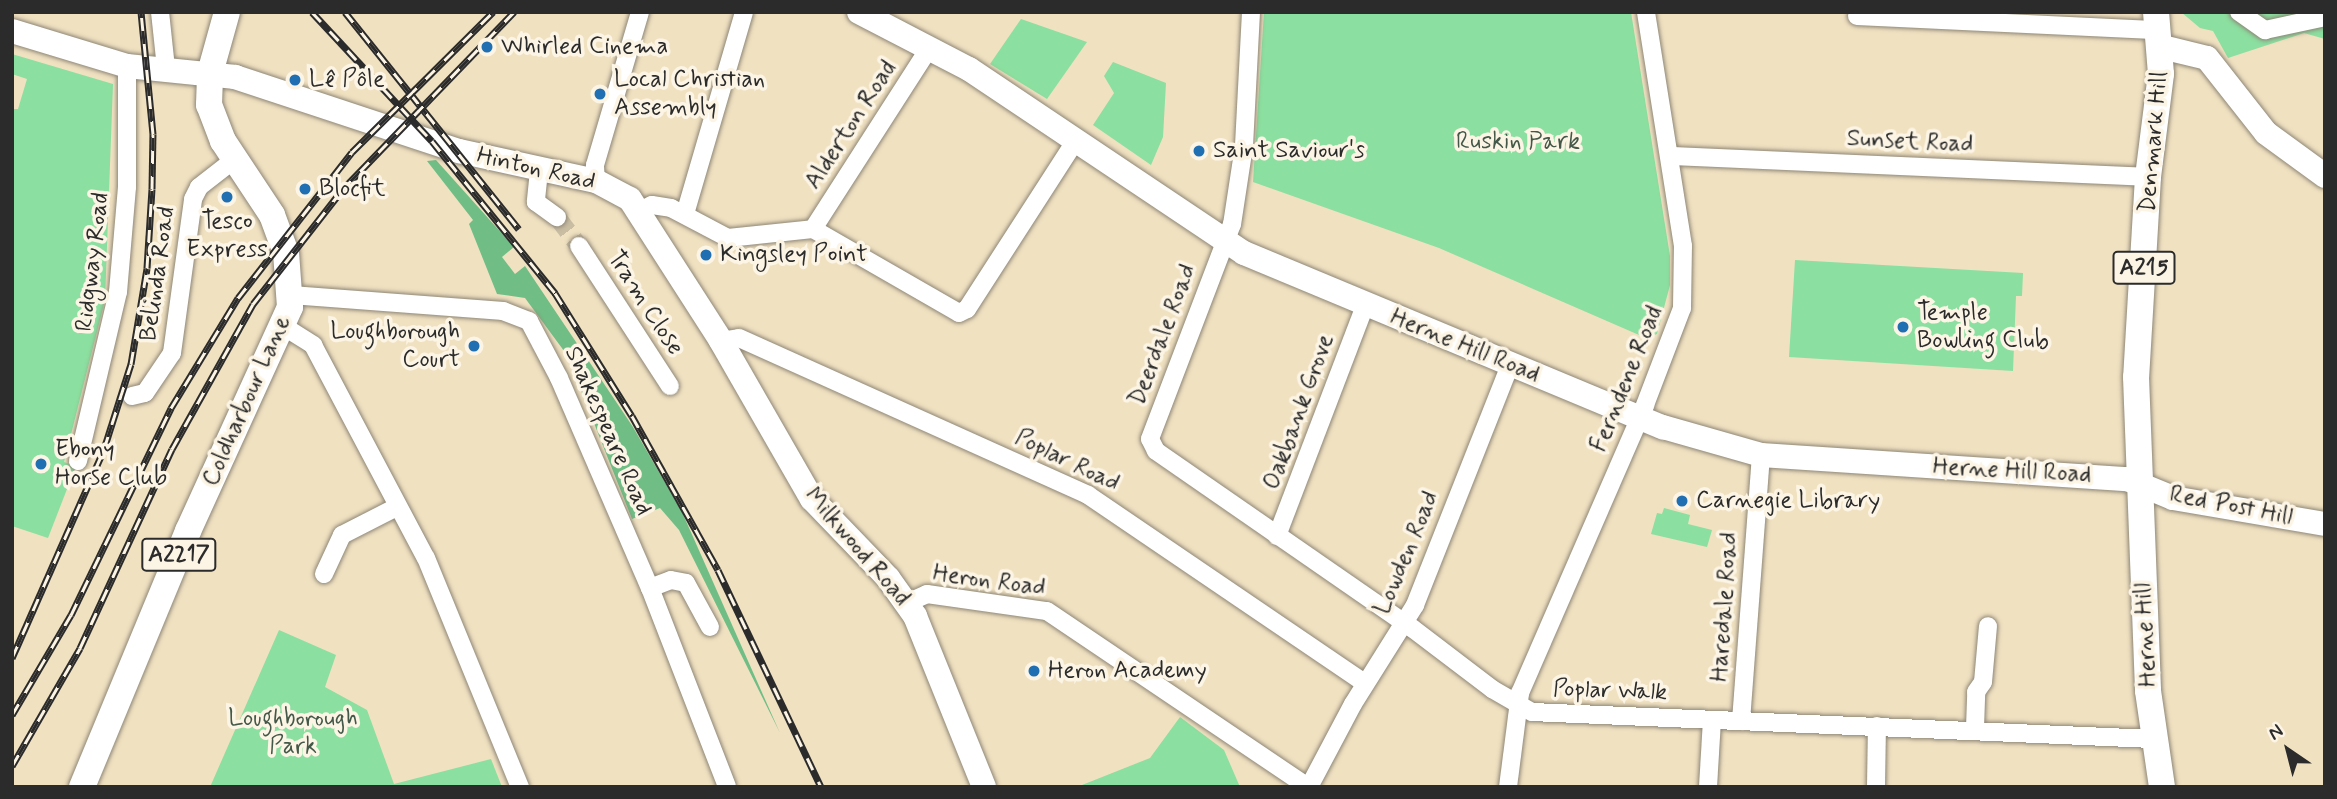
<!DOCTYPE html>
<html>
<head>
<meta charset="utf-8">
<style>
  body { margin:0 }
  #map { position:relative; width:2337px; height:799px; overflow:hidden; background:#f0e1c1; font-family:Mynerve,sans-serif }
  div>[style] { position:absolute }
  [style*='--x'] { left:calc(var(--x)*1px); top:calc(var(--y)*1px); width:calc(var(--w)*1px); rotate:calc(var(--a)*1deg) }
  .green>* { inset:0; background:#8bdfa0 }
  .forest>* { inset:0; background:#70be86 }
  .street-tunnel>* { height:18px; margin-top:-9px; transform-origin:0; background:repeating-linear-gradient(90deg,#c9bda3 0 18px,transparent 0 27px) }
  .roads { filter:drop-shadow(0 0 2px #8e8676) drop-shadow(0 0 2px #8e8676) }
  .street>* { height:18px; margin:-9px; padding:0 9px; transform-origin:9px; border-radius:9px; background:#fff }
  .secondary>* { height:24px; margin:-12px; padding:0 12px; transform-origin:12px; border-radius:12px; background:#fff }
  .primary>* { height:26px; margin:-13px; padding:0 13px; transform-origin:13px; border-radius:13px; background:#fff }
  .rail>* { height:7px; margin-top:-3.5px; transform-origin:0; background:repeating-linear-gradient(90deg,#fcf5e5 0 13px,#2b2b2b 0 26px); box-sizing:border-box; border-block:2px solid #2b2b2b }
  .dots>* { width:19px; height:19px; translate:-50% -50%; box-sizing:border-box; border:4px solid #fcf5e5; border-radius:50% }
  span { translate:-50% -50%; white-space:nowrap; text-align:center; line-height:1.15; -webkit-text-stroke:7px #fcf5e5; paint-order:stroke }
  .shield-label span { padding:2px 5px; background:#fcf5e5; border:2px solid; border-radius:5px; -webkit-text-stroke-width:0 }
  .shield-label { font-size:23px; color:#2b2b2b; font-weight:700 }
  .poi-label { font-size:24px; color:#2b2b2b }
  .left { translate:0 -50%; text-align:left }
  .right { translate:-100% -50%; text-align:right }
  .street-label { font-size:24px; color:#2b2b2b }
  .park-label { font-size:24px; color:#435848 }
  .frame { position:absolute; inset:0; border:14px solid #2b2b2b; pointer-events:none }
  .north { position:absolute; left:2253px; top:715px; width:70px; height:70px; -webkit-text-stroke:5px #fcf5e5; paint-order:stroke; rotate:325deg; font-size:19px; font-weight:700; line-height:28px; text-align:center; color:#2b2b2b }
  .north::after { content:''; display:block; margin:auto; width:24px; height:32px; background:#2b2b2b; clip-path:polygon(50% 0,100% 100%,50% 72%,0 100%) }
</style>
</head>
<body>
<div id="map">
  <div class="green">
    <i style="clip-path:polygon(1264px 12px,1631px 12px,1670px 256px,1670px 285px,1657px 334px,1646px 338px,1439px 248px,1253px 182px)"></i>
    <i style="clip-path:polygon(2181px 12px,2325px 12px,2325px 39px,2304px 33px,2228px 58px,2213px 31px,2200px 28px)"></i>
    <i style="clip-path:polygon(1021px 19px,1087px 42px,1047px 99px,990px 64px)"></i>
    <i style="clip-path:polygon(12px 54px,113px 84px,105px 300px,64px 462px,76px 466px,48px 538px,12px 526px,12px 109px,18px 109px,27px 79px,12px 74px)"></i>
    <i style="clip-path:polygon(1113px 62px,1166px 83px,1163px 137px,1151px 165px,1093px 125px,1114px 93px,1104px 76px)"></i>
    <i style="clip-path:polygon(1795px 260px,2023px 273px,2022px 296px,2016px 296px,2013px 371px,1789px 357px)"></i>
    <i style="clip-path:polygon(1664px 508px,1690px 515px,1688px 524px,1712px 530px,1707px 547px,1651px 534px,1657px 513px,1662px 514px)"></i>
    <i style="clip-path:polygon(279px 630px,336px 655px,325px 687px,367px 710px,394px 784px,491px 759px,502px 787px,210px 787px)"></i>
    <i style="clip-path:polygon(1180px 717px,1224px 750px,1240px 787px,1077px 787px,1150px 758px)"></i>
  </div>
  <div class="forest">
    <i style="clip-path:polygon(436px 160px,514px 247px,502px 257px,515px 274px,525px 266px,633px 427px,682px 512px,780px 733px,679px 530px,660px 508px,632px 519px,567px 355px,525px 298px,497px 294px,469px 224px,473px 220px,427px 161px)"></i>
  </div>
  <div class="street-tunnel">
    <i style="--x:557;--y:217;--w:36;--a:53"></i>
  </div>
  <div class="roads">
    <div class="street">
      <i style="--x:160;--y:12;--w:56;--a:83.9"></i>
      <i style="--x:1251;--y:12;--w:134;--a:93"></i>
      <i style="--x:1244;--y:146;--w:79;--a:98.7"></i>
      <i style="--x:1232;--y:224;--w:230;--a:110.9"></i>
      <i style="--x:1150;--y:439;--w:13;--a:63"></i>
      <i style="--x:1156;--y:451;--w:311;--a:34.7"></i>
      <i style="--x:1412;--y:628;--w:101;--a:37.3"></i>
      <i style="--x:1492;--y:689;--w:46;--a:29.9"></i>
      <i style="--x:1532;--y:712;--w:621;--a:2.49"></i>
      <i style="--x:2239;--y:12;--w:32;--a:35"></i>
      <i style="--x:2265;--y:30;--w:61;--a:-12.2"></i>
      <i style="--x:1857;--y:16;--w:302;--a:2.7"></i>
      <i style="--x:1670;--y:156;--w:478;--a:2.5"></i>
      <i style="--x:539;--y:171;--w:31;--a:96"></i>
      <i style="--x:536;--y:202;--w:26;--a:36"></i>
      <i style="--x:596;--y:181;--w:16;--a:-94"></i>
      <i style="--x:595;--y:165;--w:159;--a:-73.6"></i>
      <i style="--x:640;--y:211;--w:13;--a:-27"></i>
      <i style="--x:652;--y:205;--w:19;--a:9"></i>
      <i style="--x:671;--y:208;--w:64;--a:27.8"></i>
      <i style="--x:728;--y:238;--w:85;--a:-6"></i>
      <i style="--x:813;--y:229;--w:168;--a:29.9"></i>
      <i style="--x:959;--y:313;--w:9;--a:-27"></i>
      <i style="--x:967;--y:309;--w:201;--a:-57.2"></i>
      <i style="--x:685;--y:214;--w:210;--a:-73.7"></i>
      <i style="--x:813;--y:229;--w:215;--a:-57.3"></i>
      <i style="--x:579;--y:246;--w:167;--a:57"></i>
      <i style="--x:291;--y:295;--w:213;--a:4.3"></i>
      <i style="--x:503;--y:311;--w:28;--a:21"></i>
      <i style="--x:529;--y:321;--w:64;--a:62.2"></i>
      <i style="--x:559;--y:378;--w:229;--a:66.6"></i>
      <i style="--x:650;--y:588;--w:213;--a:68.8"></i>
      <i style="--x:283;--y:326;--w:36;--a:32"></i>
      <i style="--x:313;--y:345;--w:241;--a:62.1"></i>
      <i style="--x:426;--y:558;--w:248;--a:67.7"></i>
      <i style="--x:721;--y:341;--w:18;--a:-9"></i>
      <i style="--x:739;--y:338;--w:383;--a:24.2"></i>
      <i style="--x:1088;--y:495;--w:335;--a:34.2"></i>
      <i style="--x:132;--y:396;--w:13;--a:-13"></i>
      <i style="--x:145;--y:393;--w:48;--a:-56"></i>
      <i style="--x:172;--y:353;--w:155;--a:-82.2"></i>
      <i style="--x:193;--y:199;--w:13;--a:-63"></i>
      <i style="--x:199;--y:187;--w:46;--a:-37.9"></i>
      <i style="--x:78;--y:461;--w:174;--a:-76.7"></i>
      <i style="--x:118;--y:292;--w:105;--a:-85.1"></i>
      <i style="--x:127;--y:187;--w:121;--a:-90"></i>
      <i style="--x:1277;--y:536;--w:247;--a:-69.1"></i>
      <i style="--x:324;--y:574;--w:43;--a:-65.2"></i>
      <i style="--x:342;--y:535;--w:62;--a:-27"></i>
      <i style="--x:650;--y:588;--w:22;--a:-21"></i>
      <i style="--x:671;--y:580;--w:15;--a:11"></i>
      <i style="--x:686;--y:583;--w:50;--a:61.4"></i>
      <i style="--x:907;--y:603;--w:22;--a:-24"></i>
      <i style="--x:927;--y:594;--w:121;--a:8.1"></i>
      <i style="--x:1047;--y:611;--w:315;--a:34"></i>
      <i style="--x:1741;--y:721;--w:267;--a:-85.7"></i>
      <i style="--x:1975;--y:728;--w:36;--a:-88"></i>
      <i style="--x:1976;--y:692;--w:12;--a:-55"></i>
      <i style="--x:1983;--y:682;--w:56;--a:-84.9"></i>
      <i style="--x:1309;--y:787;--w:94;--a:-62.1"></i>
      <i style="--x:1353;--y:704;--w:117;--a:-57.9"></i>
      <i style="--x:1415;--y:605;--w:258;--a:-68.4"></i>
      <i style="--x:1508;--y:787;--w:95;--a:-82.7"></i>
      <i style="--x:1520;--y:693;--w:314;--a:-66.5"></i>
      <i style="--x:1645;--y:405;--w:104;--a:-69.1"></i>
      <i style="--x:1682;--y:308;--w:62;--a:-89.1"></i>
      <i style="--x:1683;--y:246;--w:237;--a:-99"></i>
      <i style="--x:1708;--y:787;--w:67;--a:-86.6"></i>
      <i style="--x:1876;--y:787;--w:61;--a:-89.1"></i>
    </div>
    <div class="secondary">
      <i style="--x:859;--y:12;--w:124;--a:27.4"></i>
      <i style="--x:969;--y:69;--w:331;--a:33.8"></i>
      <i style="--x:1244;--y:253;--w:454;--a:22.6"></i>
      <i style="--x:1663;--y:427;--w:102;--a:15.9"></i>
      <i style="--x:1761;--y:455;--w:367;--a:3.8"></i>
      <i style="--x:2127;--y:479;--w:50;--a:22.4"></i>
      <i style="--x:2173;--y:498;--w:154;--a:9.7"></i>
      <i style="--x:12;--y:31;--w:120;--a:16.9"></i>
      <i style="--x:127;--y:66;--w:109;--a:5.8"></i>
      <i style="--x:235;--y:77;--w:236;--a:18.3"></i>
      <i style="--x:459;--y:151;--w:140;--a:12.4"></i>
      <i style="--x:596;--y:181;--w:38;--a:28"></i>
      <i style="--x:630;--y:199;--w:169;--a:57.3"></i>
      <i style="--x:721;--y:341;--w:182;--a:60.1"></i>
      <i style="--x:812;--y:499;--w:110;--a:46.1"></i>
      <i style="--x:888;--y:578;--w:47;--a:54.6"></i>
      <i style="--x:915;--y:616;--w:184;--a:68"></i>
      <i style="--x:2162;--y:47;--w:46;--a:13.7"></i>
      <i style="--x:2207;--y:58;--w:95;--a:51.8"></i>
      <i style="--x:2266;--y:133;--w:73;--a:36.1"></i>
    </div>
    <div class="primary">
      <i style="--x:2156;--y:12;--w:62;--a:85.4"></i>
      <i style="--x:2161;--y:74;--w:104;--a:97.2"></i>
      <i style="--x:2148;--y:177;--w:200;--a:93.4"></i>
      <i style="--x:2136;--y:377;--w:314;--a:87.8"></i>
      <i style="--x:2148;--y:691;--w:97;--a:81.7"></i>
      <i style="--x:82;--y:787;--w:277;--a:-67.5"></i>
      <i style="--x:188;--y:531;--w:246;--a:-65.5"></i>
      <i style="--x:290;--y:307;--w:54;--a:-94.2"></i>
      <i style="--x:286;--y:253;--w:40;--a:-110.2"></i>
      <i style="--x:272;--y:215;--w:89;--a:-123.5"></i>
      <i style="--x:223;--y:141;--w:39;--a:-111"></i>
      <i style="--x:209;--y:105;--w:32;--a:-88"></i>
      <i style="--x:210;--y:73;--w:63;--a:-74.4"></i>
    </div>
  </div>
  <div class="rail">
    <i style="--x:312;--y:12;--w:176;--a:47.1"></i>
    <i style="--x:432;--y:141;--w:196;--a:51"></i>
    <i style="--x:555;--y:293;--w:145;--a:58"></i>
    <i style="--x:632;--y:416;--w:176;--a:60.8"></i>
    <i style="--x:718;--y:570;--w:240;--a:64.6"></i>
    <i style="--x:345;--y:12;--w:278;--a:51.3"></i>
    <i style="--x:12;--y:658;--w:228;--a:-66.2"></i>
    <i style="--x:104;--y:449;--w:89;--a:-72.4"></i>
    <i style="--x:131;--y:364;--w:97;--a:-80.5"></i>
    <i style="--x:147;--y:268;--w:79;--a:-86.4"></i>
    <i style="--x:152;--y:189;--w:55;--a:-89"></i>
    <i style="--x:153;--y:134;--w:123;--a:-95.6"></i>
    <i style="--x:12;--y:715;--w:116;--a:-59.5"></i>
    <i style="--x:71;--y:615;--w:230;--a:-64.2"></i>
    <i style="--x:171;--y:408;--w:129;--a:-58.7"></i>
    <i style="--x:238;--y:298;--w:185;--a:-52"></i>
    <i style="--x:352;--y:152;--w:199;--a:-44.8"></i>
    <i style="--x:12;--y:766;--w:136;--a:-60"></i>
    <i style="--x:80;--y:648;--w:219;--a:-65.2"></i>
    <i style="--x:172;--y:449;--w:166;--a:-60.8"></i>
    <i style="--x:253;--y:304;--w:145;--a:-52"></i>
    <i style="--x:342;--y:190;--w:248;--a:-46"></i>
  </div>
  <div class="dots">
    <i style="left:487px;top:47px;background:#1f6fb2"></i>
    <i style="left:295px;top:80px;background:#1f6fb2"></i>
    <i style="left:600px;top:94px;background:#1f6fb2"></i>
    <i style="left:1199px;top:151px;background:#1f6fb2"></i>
    <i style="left:305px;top:189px;background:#1f6fb2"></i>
    <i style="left:227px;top:197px;background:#1f6fb2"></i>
    <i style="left:706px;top:255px;background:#1f6fb2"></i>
    <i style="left:1903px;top:327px;background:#1f6fb2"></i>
    <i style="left:474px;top:346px;background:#1f6fb2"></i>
    <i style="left:41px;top:464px;background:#1f6fb2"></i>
    <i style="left:1682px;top:501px;background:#1f6fb2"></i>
    <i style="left:1034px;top:671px;background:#1f6fb2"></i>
  </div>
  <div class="shield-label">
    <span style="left:2144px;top:268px">A215</span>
    <span style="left:179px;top:555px">A2217</span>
  </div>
  <div class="poi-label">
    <span class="left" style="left:501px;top:47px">Whirled Cinema</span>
    <span class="left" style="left:309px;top:80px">Lê Pôle</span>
    <span class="left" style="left:614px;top:94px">Local Christian<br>Assembly</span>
    <span class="left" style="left:1213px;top:151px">Saint Saviour's</span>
    <span class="left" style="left:319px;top:189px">Blocfit</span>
    <span style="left:227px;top:236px">Tesco<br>Express</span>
    <span class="left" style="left:720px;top:255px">Kingsley Point</span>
    <span class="left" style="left:1917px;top:327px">Temple<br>Bowling Club</span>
    <span class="right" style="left:460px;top:346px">Loughborough<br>Court</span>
    <span class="left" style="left:55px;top:464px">Ebony<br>Horse Club</span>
    <span class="left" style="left:1696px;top:501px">Carnegie Library</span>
    <span class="left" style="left:1048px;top:671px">Heron Academy</span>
  </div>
  <div class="street-label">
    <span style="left:851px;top:125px;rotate:-57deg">Alderton Road</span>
    <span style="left:1910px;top:142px;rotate:3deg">Sunset Road</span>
    <span style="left:2154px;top:142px;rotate:-85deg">Denmark Hill</span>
    <span style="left:536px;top:169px;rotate:13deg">Hinton Road</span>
    <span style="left:93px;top:262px;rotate:-83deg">Ridgway Road</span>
    <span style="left:158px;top:274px;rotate:-82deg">Belinda Road</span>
    <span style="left:645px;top:303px;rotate:57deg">Tram Close</span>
    <span style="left:1163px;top:335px;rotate:-69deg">Deerdale Road</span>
    <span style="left:1465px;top:346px;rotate:22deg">Herne Hill Road</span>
    <span style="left:1627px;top:379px;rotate:-68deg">Ferndene Road</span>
    <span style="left:247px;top:401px;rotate:-66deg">Coldharbour Lane</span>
    <span style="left:1299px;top:412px;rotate:-70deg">Oakbank Grove</span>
    <span style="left:608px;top:431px;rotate:66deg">Shakespeare Road</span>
    <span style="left:1067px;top:461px;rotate:26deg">Poplar Road</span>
    <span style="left:2012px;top:471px;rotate:3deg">Herne Hill Road</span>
    <span style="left:2231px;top:506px;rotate:11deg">Red Post Hill</span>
    <span style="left:857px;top:547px;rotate:49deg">Milkwood Road</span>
    <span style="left:1407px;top:553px;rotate:-67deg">Lowden Road</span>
    <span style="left:989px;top:581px;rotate:8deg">Heron Road</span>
    <span style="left:1725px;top:607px;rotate:-86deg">Haredale Road</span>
    <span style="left:2146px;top:635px;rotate:-93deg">Herne Hill</span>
    <span style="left:1610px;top:691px;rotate:2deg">Poplar Walk</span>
  </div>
  <div class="park-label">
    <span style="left:1518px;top:142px">Ruskin Park</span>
    <span style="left:293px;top:733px">Loughborough<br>Park</span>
  </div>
  <div class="frame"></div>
  <div class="north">N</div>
</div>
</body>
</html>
